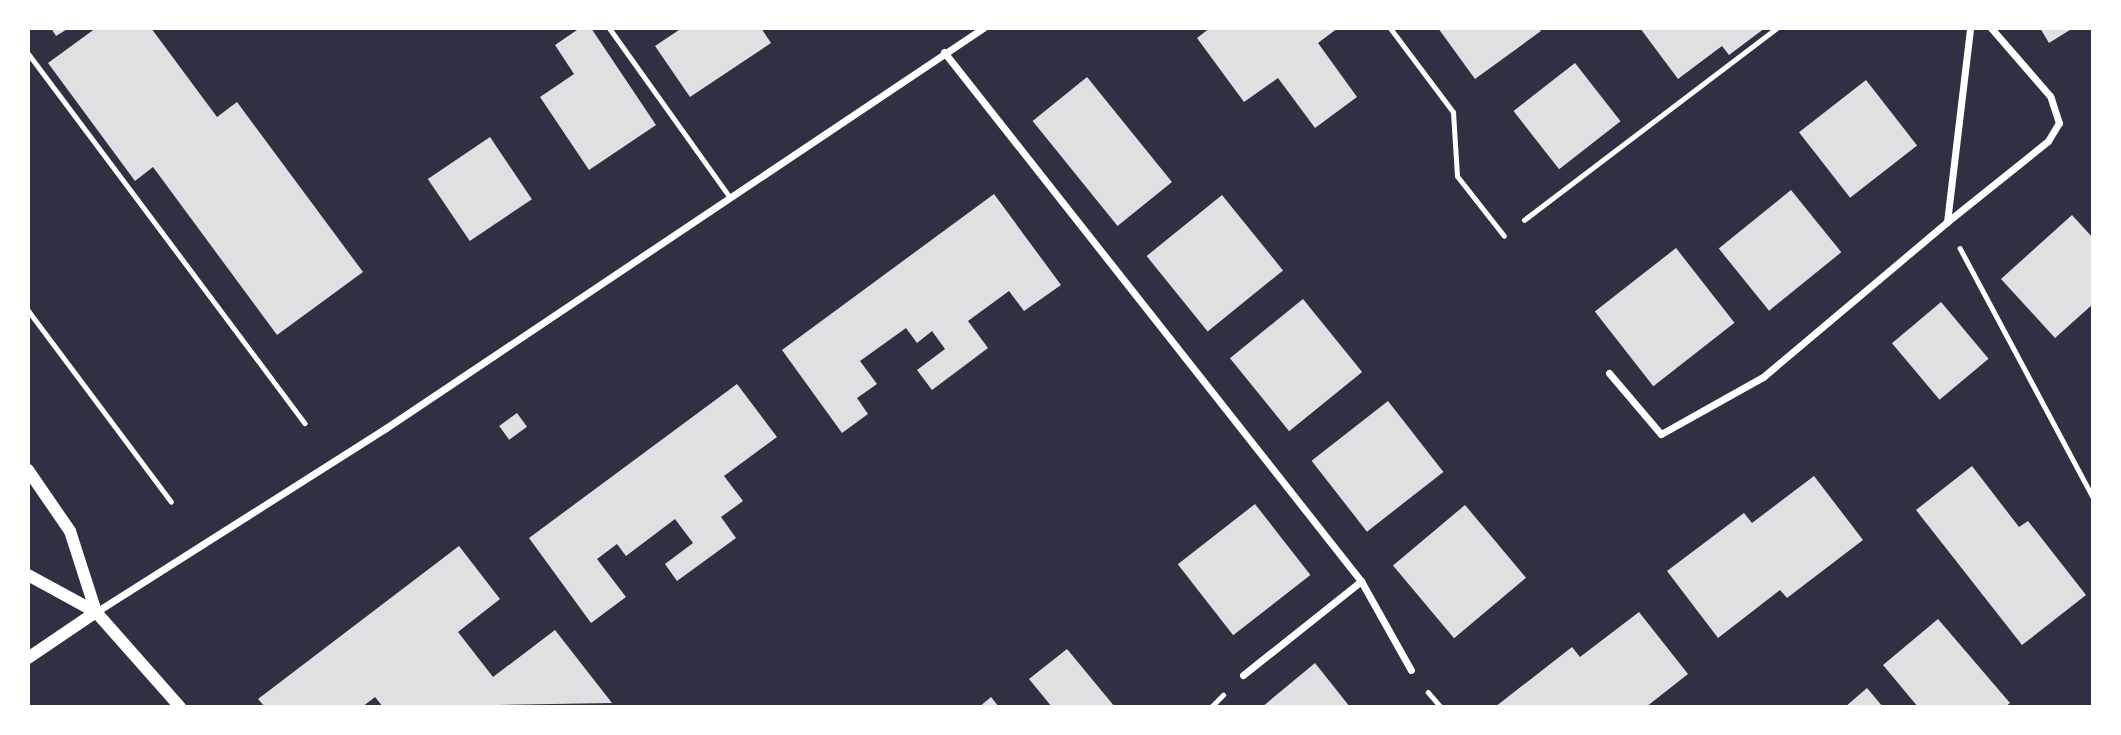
<!DOCTYPE html>
<html>
<head>
<meta charset="utf-8">
<style>
  body { margin:0 }
  #map { position:relative; width:2121px; height:735px; overflow:hidden; background:#2d3142; font-family:"DM Sans",sans-serif }
  div>[style] { position:absolute }
  [style*='--x'] { left:calc(var(--x)*1px); top:calc(var(--y)*1px); width:calc(var(--w)*1px); rotate:calc(var(--a)*1deg) }
  .building>* { inset:0; background:#e0e0e3; transform-origin:0 0 }
  .path>* { height:4.5px; margin:-2.25px; padding:0 2.25px; transform-origin:2.25px; border-radius:2.25px; background:#fff }
  .service>* { height:5px; margin:-2.5px; padding:0 2.5px; transform-origin:2.5px; border-radius:2.5px; background:#fff }
  .minor>* { height:7px; margin:-3.5px; padding:0 3.5px; transform-origin:3.5px; border-radius:3.5px; background:#fff }
  .tertiary>* { height:12px; margin:-6px; padding:0 6px; transform-origin:6px; border-radius:6px; background:#fff }
  span { translate:-50% -50%; white-space:nowrap; text-align:center; line-height:1.15; -webkit-text-stroke:6px #fff; paint-order:stroke }
  .frame { position:absolute; inset:0; border:30px solid #fff; pointer-events:none }
</style>
</head>
<body>
<div id="map">
  <div class="building">
    <i style="clip-path:polygon(51px 28px,69px 28px,56px 36px)"></i>
    <i style="clip-path:polygon(96px 28px,151px 28px,217px 117px,237px 102px,363px 272px,277px 335px,153px 167px,135px 181px,48px 63px)"></i>
    <i style="clip-path:polygon(580px 28px,591px 28px,656px 125px,589px 170px,540px 97px,574px 74px,555px 45px)"></i>
    <i style="clip-path:polygon(682px 28px,761px 28px,771px 43px,690px 97px,655px 46px)"></i>
    <i style="clip-path:polygon(1210px 28px,1338px 28px,1318px 43px,1357px 97px,1315px 128px,1278px 78px,1244px 102px,1197px 38px)"></i>
    <i style="clip-path:polygon(1438px 28px,1539px 28px,1541px 31px,1475px 79px)"></i>
    <i style="clip-path:polygon(1640px 28px,1765px 28px,1729px 55px,1722px 46px,1678px 79px)"></i>
    <i style="clip-path:polygon(2040px 28px,2073px 28px,2049px 43px)"></i>
    <i style="left:1575px;top:63px;width:74px;height:78px;rotate:52deg"></i>
    <i style="left:1087px;top:77px;width:135px;height:70px;rotate:51deg"></i>
    <i style="left:1866px;top:80px;width:83px;height:85px;rotate:52deg"></i>
    <i style="left:490px;top:137px;width:75px;height:75px;rotate:56deg"></i>
    <i style="left:1791px;top:190px;width:80px;height:93px;rotate:51deg"></i>
    <i style="clip-path:polygon(994px 194px,1061px 285px,1024px 311px,1009px 291px,968px 321px,988px 348px,932px 390px,917px 370px,945px 349px,932px 331px,917px 343px,906px 328px,860px 361px,877px 384px,857px 398px,868px 414px,842px 433px,782px 350px)"></i>
    <i style="left:1222px;top:195px;width:97px;height:97px;rotate:51deg"></i>
    <i style="clip-path:polygon(2072px 215px,2093px 238px,2093px 304px,2055px 338px,2001px 279px)"></i>
    <i style="left:1676px;top:248px;width:95px;height:103px;rotate:52deg"></i>
    <i style="left:1303px;top:299px;width:94px;height:94px;rotate:51deg"></i>
    <i style="left:1941px;top:302px;width:74px;height:64px;rotate:50deg"></i>
    <i style="clip-path:polygon(737px 384px,777px 437px,724px 476px,743px 501px,721px 517px,736px 538px,677px 581px,665px 564px,693px 543px,675px 519px,626px 556px,617px 544px,597px 559px,626px 597px,591px 623px,529px 538px)"></i>
    <i style="left:1388px;top:401px;width:90px;height:97px;rotate:52deg"></i>
    <i style="left:517px;top:413px;width:17px;height:22px;rotate:54deg"></i>
    <i style="clip-path:polygon(1972px 466px,2019px 527px,2028px 521px,2086px 595px,2022px 645px,1916px 510px)"></i>
    <i style="clip-path:polygon(1814px 476px,1863px 540px,1787px 598px,1780px 590px,1718px 638px,1667px 571px,1744px 513px,1752px 523px)"></i>
    <i style="left:1255px;top:504px;width:90px;height:98px;rotate:52deg"></i>
    <i style="left:1465px;top:505px;width:95px;height:94px;rotate:50deg"></i>
    <i style="clip-path:polygon(459px 546px,500px 599px,458px 632px,493px 677px,555px 630px,612px 703px,383px 707px,375px 697px,362px 707px,265px 707px,258px 699px)"></i>
    <i style="clip-path:polygon(1639px 612px,1688px 674px,1646px 707px,1495px 707px,1572px 647px,1580px 657px)"></i>
    <i style="clip-path:polygon(1938px 619px,2010px 703px,2005px 707px,1918px 707px,1883px 665px)"></i>
    <i style="clip-path:polygon(1067px 649px,1115px 707px,1052px 707px,1029px 679px)"></i>
    <i style="clip-path:polygon(1315px 663px,1350px 707px,1262px 707px)"></i>
    <i style="clip-path:polygon(1867px 688px,1883px 707px,1845px 707px)"></i>
    <i style="clip-path:polygon(991px 697px,999px 707px,979px 707px)"></i>
  </div>
  <div class="path">
    <i style="--x:28;--y:53;--w:462;--a:53.2"></i>
    <i style="--x:1524;--y:220;--w:316;--a:-37.2"></i>
    <i style="--x:1960;--y:248;--w:282;--a:61.9"></i>
    <i style="--x:28;--y:310;--w:239;--a:53.2"></i>
    <i style="--x:1428;--y:692;--w:20;--a:49"></i>
    <i style="--x:1211;--y:707;--w:17;--a:-45"></i>
  </div>
  <div class="service">
    <i style="--x:609;--y:28;--w:205;--a:54.5"></i>
    <i style="--x:1390;--y:28;--w:105;--a:53.1"></i>
    <i style="--x:1453;--y:112;--w:64;--a:86.4"></i>
    <i style="--x:1457;--y:176;--w:76;--a:51.9"></i>
  </div>
  <div class="minor">
    <i style="--x:944;--y:52;--w:674;--a:51.75"></i>
    <i style="--x:1361;--y:581;--w:102;--a:60.7"></i>
    <i style="--x:1947;--y:222;--w:129;--a:-38.7"></i>
    <i style="--x:2048;--y:141;--w:21;--a:-59"></i>
    <i style="--x:2059;--y:123;--w:28;--a:-108"></i>
    <i style="--x:2050;--y:96;--w:90;--a:-130.9"></i>
    <i style="--x:1609;--y:373;--w:80;--a:49.6"></i>
    <i style="--x:1661;--y:434;--w:117;--a:-29.2"></i>
    <i style="--x:1763;--y:377;--w:241;--a:-40.1"></i>
    <i style="--x:1947;--y:222;--w:195;--a:-83.2"></i>
    <i style="--x:96;--y:612;--w:343;--a:-32.4"></i>
    <i style="--x:386;--y:428;--w:719;--a:-33.82"></i>
    <i style="--x:1243;--y:675;--w:151;--a:-38.5"></i>
  </div>
  <div class="tertiary">
    <i style="--x:28;--y:470;--w:74;--a:55.5"></i>
    <i style="--x:70;--y:531;--w:85;--a:72.2"></i>
    <i style="--x:28;--y:575;--w:77;--a:28.6"></i>
    <i style="--x:96;--y:612;--w:127;--a:48.5"></i>
    <i style="--x:28;--y:658;--w:82;--a:-34.1"></i>
  </div>
  <div class="frame"></div>
</div>
</body>
</html>
